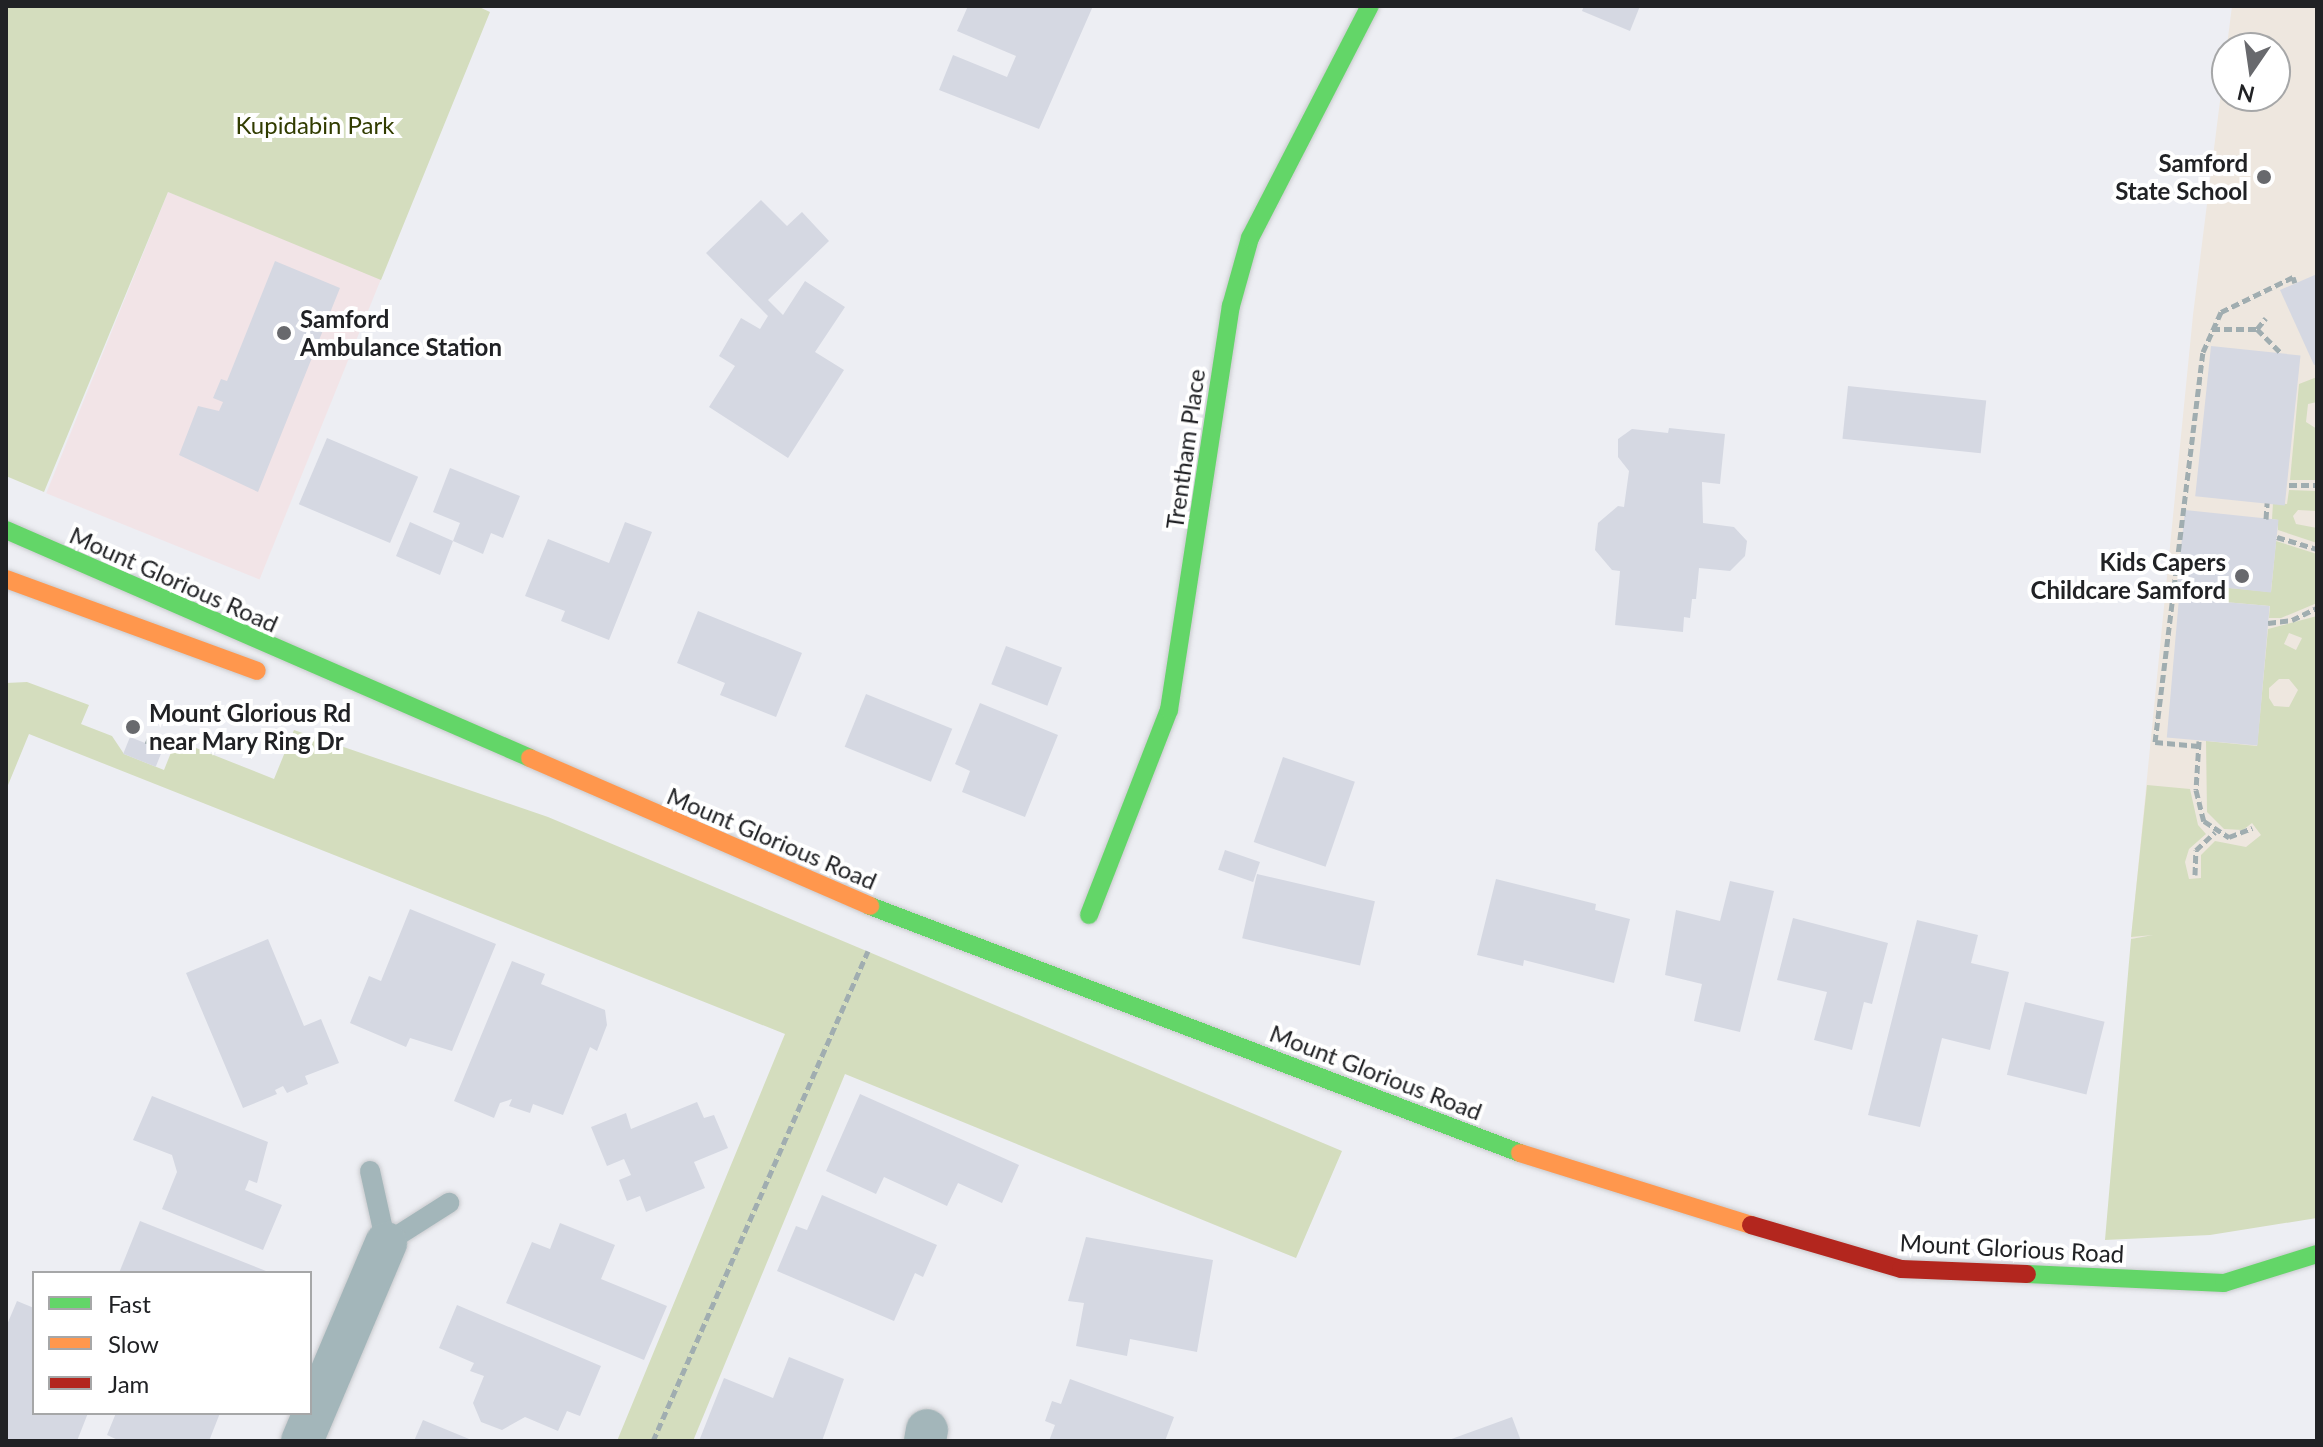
<!DOCTYPE html>
<html>
<head>
<meta charset="utf-8">
<style>
  body { margin:0 }
  #map { position:relative; width:2323px; height:1447px; overflow:hidden; background:#edeef3; font-family:Lato,sans-serif }
  div>[style] { position:absolute }
  [style*='--x'] { left:calc(var(--x)*1px); top:calc(var(--y)*1px); width:calc(var(--w)*1px); rotate:calc(var(--a)*1deg) }
  .commercial>* { inset:0; background:#f2e4e7; transform-origin:0 0 }
  .education>* { inset:0; background:#eee7df }
  .green>* { inset:0; background:#d4ddbe }
  .building>* { inset:0; background:#d5d8e2; transform-origin:0 0 }
  .path>* { height:5px; margin-top:-2.5px; transform-origin:0; background:repeating-linear-gradient(90deg,#a0adb0 0 8px,transparent 0 12px) }
  .roads { filter:drop-shadow(0 0 2px #c9cacd) drop-shadow(0 0 2px #c9cacd) }
  .lane>* { height:20px; margin:-10px; padding:0 10px; transform-origin:10px; border-radius:10px; background:#a3b6ba }
  .street>* { height:42px; margin:-21px; padding:0 21px; transform-origin:21px; border-radius:21px; background:#a3b6ba }
  .fast>* { height:18px; margin:-9px; padding:0 9px; transform-origin:9px; border-radius:9px; background:#63d668 }
  .slow>* { height:18px; margin:-9px; padding:0 9px; transform-origin:9px; border-radius:9px; background:#ff974d }
  .jam>* { height:18px; margin:-9px; padding:0 9px; transform-origin:9px; border-radius:9px; background:#b3261e }
  .dots>* { width:22px; height:22px; translate:-50% -50%; box-sizing:border-box; border:4px solid #fff; border-radius:50% }
  span { translate:-50% -50%; white-space:nowrap; text-align:center; line-height:1.15; -webkit-text-stroke:8px #fff; paint-order:stroke }
  .park-label { font-size:24px; color:#313c00 }
  .poi-label { font-size:24px; color:#212225; font-weight:700 }
  .right { translate:-100% -50%; text-align:right }
  .left { translate:0 -50%; text-align:left }
  .street-label { font-size:24px; color:#212225 }
  .frame { position:absolute; inset:0; border:8px solid #212225; pointer-events:none }
  .legend { position:absolute; left:32px; top:1271px; width:280px; height:144px; box-sizing:border-box; background:#fff; border:2px solid #a6a7a8; margin:0; padding:10px 14px; list-style:none; font-size:24px; color:#212225 }
  .legend li { display:flex; align-items:center; gap:16px; height:40px }
  .legend b { width:40px; border:2px solid #a6a7a8 }
  .north { position:absolute; left:2211px; top:32px; width:80px; height:80px; box-sizing:border-box; background:#fff; border:2px solid #a6a7a8; border-radius:50%; rotate:193deg; font-size:22px; font-weight:700; line-height:32px; text-align:center; color:#212225 }
  .north::after { content:''; display:block; margin:auto; width:28px; height:36px; background:#68696d; clip-path:polygon(50% 0,100% 100%,50% 72%,0 100%) }
</style>
</head>
<body>
<div id="map">
  <div class="commercial">
    <i style="left:168px;top:192px;width:230px;height:325px;rotate:22deg"></i>
  </div>
  <div class="education">
    <i style="clip-path:polygon(evenodd,2232px 6px,2317px 6px,2317px 800px,2219px 924px,2131px 939px,2193px 315px,2232px 6px,2227px 48px,2275px 48px,2275px 96px,2227px 96px,2227px 48px)"></i>
  </div>
  <div class="green">
    <i style="clip-path:polygon(6px 6px,477px 6px,490px 12px,381px 280px,168px 192px,44px 492px,6px 476px)"></i>
    <i style="clip-path:polygon(2317px 377px,2317px 402px,2308px 404px,2306px 422px,2317px 429px,2317px 480px,2290px 480px,2299px 384px)"></i>
    <i style="clip-path:polygon(2289px 490px,2317px 491px,2317px 511px,2298px 510px,2293px 516px,2296px 524px,2317px 528px,2317px 543px,2278px 530px,2278px 520px,2272px 519px,2273px 503px,2287px 504px)"></i>
    <i style="clip-path:polygon(2276px 541px,2317px 554px,2317px 603px,2281px 618px,2269px 618px,2270px 606px,2179px 598px,2178px 583px,2271px 592px)"></i>
    <i style="clip-path:polygon(evenodd,2317px 616px,2317px 1218px,2210px 1235px,2105px 1240px,2131px 939px,2153px 935px,2131px 937px,2147px 785px,2190px 789px,2198px 825px,2206px 834px,2189px 849px,2185px 862px,2189px 879px,2201px 878px,2201px 855px,2215px 841px,2246px 847px,2261px 835px,2252px 823px,2243px 830px,2224px 829px,2207px 812px,2206px 741px,2257px 746px,2268px 629px,2317px 616px,2289px 633px,2302px 638px,2296px 650px,2284px 644px,2289px 633px,2317px 616px,2279px 679px,2289px 679px,2298px 690px,2289px 707px,2274px 706px,2269px 698px,2269px 688px,2279px 679px)"></i>
    <i style="clip-path:polygon(27px 682px,89px 705px,81px 724px,112px 736px,124px 754px,164px 770px,176px 740px,274px 779px,294px 730px,548px 817px,1342px 1151px,1296px 1258px,845px 1074px,693px 1441px,617px 1441px,785px 1034px,29px 734px,6px 790px,6px 683px)"></i>
  </div>
  <div class="building">
    <i style="clip-path:polygon(968px 6px,1093px 6px,1039px 129px,939px 90px,953px 55px,1007px 77px,1016px 56px,957px 31px)"></i>
    <i style="clip-path:polygon(1584px 6px,1640px 6px,1630px 31px,1582px 11px)"></i>
    <i style="clip-path:polygon(761px 200px,787px 226px,802px 212px,829px 241px,768px 300px,783px 315px,805px 281px,845px 307px,815px 352px,844px 370px,788px 458px,709px 407px,735px 366px,719px 356px,741px 318px,760px 329px,768px 316px,706px 253px)"></i>
    <i style="clip-path:polygon(275px 261px,340px 288px,258px 492px,179px 455px,198px 406px,219px 411px,223px 402px,213px 398px,221px 379px,227px 381px)"></i>
    <i style="clip-path:polygon(2317px 274px,2317px 364px,2314px 365px,2280px 290px)"></i>
    <i style="left:2211px;top:346px;width:90px;height:151px;rotate:6deg"></i>
    <i style="left:1848px;top:386px;width:139px;height:53px;rotate:6deg"></i>
    <i style="clip-path:polygon(1669px 428px,1725px 434px,1720px 484px,1702px 482px,1703px 523px,1734px 527px,1747px 541px,1745px 556px,1730px 571px,1699px 568px,1696px 599px,1692px 599px,1690px 618px,1684px 617px,1683px 632px,1615px 625px,1620px 571px,1612px 570px,1595px 550px,1598px 523px,1618px 506px,1624px 507px,1629px 471px,1618px 457px,1618px 439px,1632px 429px,1668px 433px)"></i>
    <i style="left:327px;top:438px;width:99px;height:72px;rotate:23deg"></i>
    <i style="clip-path:polygon(450px 468px,520px 496px,503px 538px,491px 533px,483px 554px,453px 541px,440px 575px,396px 556px,410px 522px,453px 541px,460px 523px,433px 512px)"></i>
    <i style="left:2185px;top:510px;width:94px;height:73px;rotate:6deg"></i>
    <i style="clip-path:polygon(625px 522px,652px 532px,609px 640px,561px 621px,565px 611px,525px 596px,548px 539px,609px 563px)"></i>
    <i style="left:2179px;top:598px;width:91px;height:140px;rotate:5deg"></i>
    <i style="clip-path:polygon(698px 611px,802px 653px,776px 717px,720px 695px,725px 683px,677px 663px)"></i>
    <i style="left:1006px;top:646px;width:60px;height:41px;rotate:21deg"></i>
    <i style="left:866px;top:694px;width:93px;height:57px;rotate:22deg"></i>
    <i style="clip-path:polygon(980px 703px,1058px 735px,1025px 817px,962px 792px,970px 771px,955px 764px)"></i>
    <i style="left:130px;top:737px;width:35px;height:18px;rotate:22deg"></i>
    <i style="left:1283px;top:757px;width:76px;height:90px;rotate:19deg"></i>
    <i style="left:1225px;top:850px;width:37px;height:21px;rotate:19deg"></i>
    <i style="left:1257px;top:874px;width:121px;height:66px;rotate:13deg"></i>
    <i style="clip-path:polygon(1496px 879px,1596px 904px,1595px 910px,1630px 919px,1614px 983px,1524px 960px,1523px 966px,1477px 955px)"></i>
    <i style="clip-path:polygon(1730px 881px,1774px 891px,1740px 1032px,1694px 1021px,1702px 984px,1665px 975px,1676px 910px,1720px 921px)"></i>
    <i style="clip-path:polygon(410px 909px,496px 944px,452px 1051px,410px 1038px,406px 1047px,350px 1023px,369px 976px,381px 981px)"></i>
    <i style="clip-path:polygon(1793px 918px,1888px 943px,1872px 1004px,1864px 1002px,1852px 1050px,1814px 1040px,1827px 992px,1777px 980px)"></i>
    <i style="clip-path:polygon(1917px 920px,1978px 935px,1971px 963px,2009px 972px,1990px 1050px,1942px 1038px,1920px 1127px,1868px 1115px)"></i>
    <i style="clip-path:polygon(268px 939px,304px 1026px,321px 1019px,339px 1063px,305px 1076px,308px 1084px,287px 1093px,283px 1086px,275px 1090px,277px 1094px,243px 1108px,186px 973px)"></i>
    <i style="clip-path:polygon(512px 961px,545px 974px,541px 984px,605px 1010px,607px 1025px,597px 1051px,590px 1047px,563px 1115px,533px 1104px,530px 1113px,509px 1106px,512px 1099px,500px 1103px,494px 1118px,454px 1101px)"></i>
    <i style="left:2025px;top:1002px;width:82px;height:75px;rotate:14deg"></i>
    <i style="clip-path:polygon(860px 1094px,1019px 1165px,1002px 1203px,958px 1183px,947px 1206px,884px 1177px,876px 1194px,826px 1171px)"></i>
    <i style="clip-path:polygon(152px 1096px,268px 1142px,257px 1183px,249px 1180px,245px 1190px,282px 1205px,263px 1250px,162px 1209px,177px 1172px,172px 1155px,133px 1140px)"></i>
    <i style="clip-path:polygon(697px 1102px,704px 1118px,714px 1115px,728px 1148px,694px 1162px,705px 1188px,646px 1212px,640px 1196px,627px 1201px,619px 1180px,631px 1175px,624px 1159px,607px 1166px,591px 1127px,626px 1113px,631px 1129px)"></i>
    <i style="clip-path:polygon(822px 1195px,937px 1245px,923px 1277px,915px 1273px,894px 1321px,777px 1271px,796px 1226px,807px 1230px)"></i>
    <i style="clip-path:polygon(140px 1221px,271px 1273px,119px 1273px)"></i>
    <i style="clip-path:polygon(560px 1223px,615px 1245px,601px 1279px,667px 1306px,644px 1360px,506px 1303px,532px 1242px,550px 1249px)"></i>
    <i style="clip-path:polygon(1086px 1237px,1213px 1260px,1197px 1352px,1130px 1339px,1127px 1356px,1076px 1346px,1084px 1303px,1068px 1301px)"></i>
    <i style="clip-path:polygon(17px 1301px,34px 1308px,34px 1413px,88px 1413px,77px 1441px,6px 1441px,6px 1327px)"></i>
    <i style="clip-path:polygon(457px 1305px,601px 1366px,580px 1416px,567px 1411px,558px 1431px,525px 1417px,502px 1430px,481px 1422px,473px 1403px,484px 1376px,470px 1371px,474px 1363px,439px 1348px)"></i>
    <i style="clip-path:polygon(789px 1357px,844px 1379px,822px 1441px,699px 1441px,724px 1378px,773px 1398px)"></i>
    <i style="clip-path:polygon(1070px 1379px,1174px 1417px,1165px 1441px,1049px 1441px,1055px 1425px,1045px 1421px,1052px 1401px,1061px 1404px)"></i>
    <i style="clip-path:polygon(116px 1413px,220px 1413px,209px 1441px,120px 1441px,107px 1435px)"></i>
    <i style="clip-path:polygon(1512px 1417px,1521px 1441px,1446px 1441px)"></i>
    <i style="clip-path:polygon(423px 1420px,474px 1441px,414px 1441px)"></i>
  </div>
  <div class="path">
    <i style="--x:2212;--y:329;--w:45;--a:0"></i>
    <i style="--x:2257;--y:329;--w:34;--a:45"></i>
    <i style="--x:2257;--y:329;--w:14;--a:-51"></i>
    <i style="--x:2289;--y:485;--w:28;--a:0"></i>
    <i style="--x:2266;--y:519;--w:16;--a:-86"></i>
    <i style="--x:2277;--y:537;--w:42;--a:16.7"></i>
    <i style="--x:2268;--y:623;--w:24;--a:-7"></i>
    <i style="--x:2292;--y:620;--w:28;--a:-26"></i>
    <i style="--x:2199;--y:741;--w:49;--a:93.5"></i>
    <i style="--x:2196;--y:790;--w:32;--a:76"></i>
    <i style="--x:2204;--y:821;--w:30;--a:33"></i>
    <i style="--x:2229;--y:837;--w:25;--a:-21"></i>
    <i style="--x:147;--y:744;--w:8;--a:-67"></i>
    <i style="--x:2199;--y:746;--w:44;--a:-174.8"></i>
    <i style="--x:2155;--y:742;--w:393;--a:-83"></i>
    <i style="--x:2203;--y:352;--w:44;--a:-65.8"></i>
    <i style="--x:2221;--y:312;--w:80;--a:-25.9"></i>
    <i style="--x:2293;--y:277;--w:6;--a:72"></i>
    <i style="--x:2195;--y:875;--w:25;--a:-88"></i>
    <i style="--x:2196;--y:850;--w:26;--a:-43"></i>
    <i style="--x:653;--y:1441;--w:535;--a:-66.31"></i>
  </div>
  <div class="roads">
    <div class="lane">
      <i style="--x:370;--y:1171;--w:74;--a:77.5"></i>
      <i style="--x:386;--y:1243;--w:75;--a:-32.4"></i>
    </div>
    <div class="street">
      <i style="--x:302;--y:1441;--w:215;--a:-67"></i>
      <i style="--x:925;--y:1441;--w:11;--a:-80"></i>
    </div>
    <div class="fast">
      <i style="--x:6;--y:530;--w:571;--a:23.51"></i>
      <i style="--x:870;--y:906;--w:695;--a:20.81"></i>
      <i style="--x:1089;--y:915;--w:220;--a:-68.7"></i>
      <i style="--x:1169;--y:710;--w:409;--a:-81.3"></i>
      <i style="--x:1231;--y:306;--w:71;--a:-74.4"></i>
      <i style="--x:1250;--y:238;--w:261;--a:-62.7"></i>
      <i style="--x:2027;--y:1274;--w:197;--a:2.6"></i>
      <i style="--x:2224;--y:1283;--w:97;--a:-17.3"></i>
    </div>
    <div class="slow">
      <i style="--x:6;--y:579;--w:267;--a:20.1"></i>
      <i style="--x:530;--y:758;--w:371;--a:23.5"></i>
      <i style="--x:1520;--y:1153;--w:242;--a:17.3"></i>
    </div>
    <div class="jam">
      <i style="--x:1751;--y:1225;--w:156;--a:16.3"></i>
      <i style="--x:1901;--y:1269;--w:126;--a:2.3"></i>
    </div>
  </div>
  <div class="dots">
    <i style="left:2264px;top:177px;background:#68696d"></i>
    <i style="left:284px;top:333px;background:#68696d"></i>
    <i style="left:2242px;top:576px;background:#68696d"></i>
    <i style="left:133px;top:727px;background:#68696d"></i>
  </div>
  <div class="park-label">
    <span style="left:315px;top:125px">Kupidabin Park</span>
  </div>
  <div class="poi-label">
    <span class="right" style="left:2248px;top:177px">Samford<br>State School</span>
    <span class="left" style="left:300px;top:333px">Samford<br>Ambulance Station</span>
    <span class="right" style="left:2226px;top:576px">Kids Capers<br>Childcare Samford</span>
    <span class="left" style="left:149px;top:727px">Mount Glorious Rd<br>near Mary Ring Dr</span>
  </div>
  <div class="street-label">
    <span style="left:1185px;top:449px;rotate:-82deg">Trentham Place</span>
    <span style="left:174px;top:579px;rotate:24deg">Mount Glorious Road</span>
    <span style="left:772px;top:838px;rotate:23deg">Mount Glorious Road</span>
    <span style="left:1376px;top:1072px;rotate:21deg">Mount Glorious Road</span>
    <span style="left:2012px;top:1248px;rotate:3deg">Mount Glorious Road</span>
  </div>
  <div class="frame"></div>
  <ul class="legend">
  <li><b style="height:10px;background:#63d668"></b>Fast</li>
  <li><b style="height:10px;background:#ff974d"></b>Slow</li>
  <li><b style="height:10px;background:#b3261e"></b>Jam</li>
  </ul>
  <div class="north">N</div>
</div>
</body>
</html>
